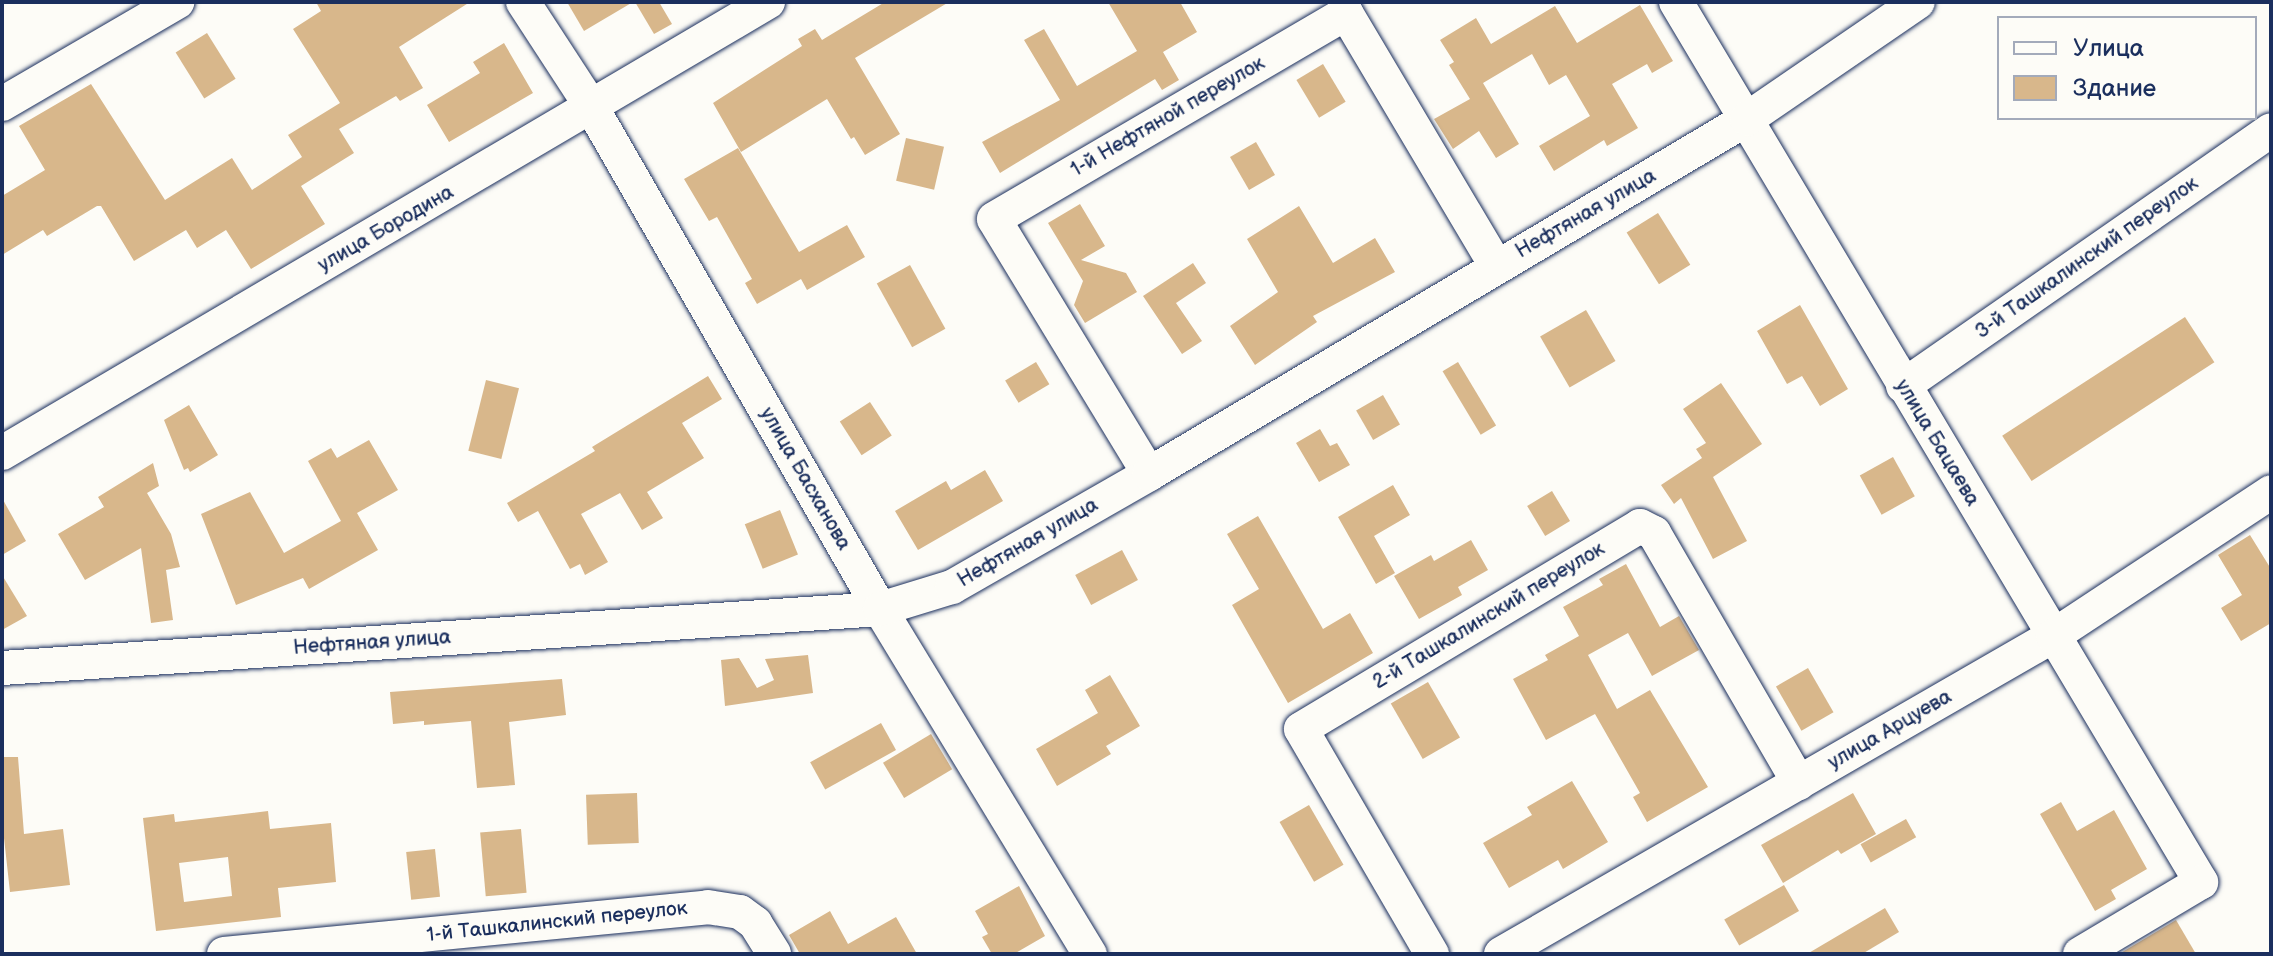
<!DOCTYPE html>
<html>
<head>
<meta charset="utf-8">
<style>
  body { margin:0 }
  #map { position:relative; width:2273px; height:956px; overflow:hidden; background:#fdfcf7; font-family:"Balsamiq Sans",sans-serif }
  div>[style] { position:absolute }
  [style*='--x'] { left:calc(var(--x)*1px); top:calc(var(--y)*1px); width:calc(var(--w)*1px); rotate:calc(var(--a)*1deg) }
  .building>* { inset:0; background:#d8b78b; transform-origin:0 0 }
  .roads { filter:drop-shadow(0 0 2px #1b2f5e) drop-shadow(0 0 2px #1b2f5e) }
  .minor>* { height:34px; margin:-17px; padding:0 17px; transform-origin:17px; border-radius:17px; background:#fdfcf7 }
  span { translate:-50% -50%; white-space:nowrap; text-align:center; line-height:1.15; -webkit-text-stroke:6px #fdfcf7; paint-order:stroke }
  .street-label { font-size:20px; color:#1b2f5e }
  .frame { position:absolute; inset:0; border:4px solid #1b2f5e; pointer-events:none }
  .legend { position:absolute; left:1997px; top:16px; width:260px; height:104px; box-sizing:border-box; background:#fdfcf7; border:2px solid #a3aaba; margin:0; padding:10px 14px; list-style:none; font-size:24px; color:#1b2f5e }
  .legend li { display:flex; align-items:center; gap:16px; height:40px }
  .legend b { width:40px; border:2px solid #a3aaba }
</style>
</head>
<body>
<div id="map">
  <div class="building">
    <i style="clip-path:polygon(316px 2px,470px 2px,399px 47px,423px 88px,400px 101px,396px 96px,339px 129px,354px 153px,301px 186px,325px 224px,251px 269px,226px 230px,197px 248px,186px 230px,134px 261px,101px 206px,97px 206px,47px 236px,43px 230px,2px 255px,2px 196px,45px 170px,19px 126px,91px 84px,165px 200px,232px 158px,252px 190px,302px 157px,288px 135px,340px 103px,293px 29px,321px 11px)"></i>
    <i style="clip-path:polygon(567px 2px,633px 2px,584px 31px)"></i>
    <i style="clip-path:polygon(635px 2px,659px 2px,672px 24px,654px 34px)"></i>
    <i style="clip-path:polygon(885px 2px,949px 2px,855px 58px,900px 134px,865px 155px,854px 137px,851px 139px,827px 99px,741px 152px,713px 103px,802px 46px,798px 39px,815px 29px,822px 40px)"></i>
    <i style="clip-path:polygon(1108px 2px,1180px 2px,1197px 32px,1163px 52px,1179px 80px,1162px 90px,1155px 79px,1000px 173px,982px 142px,1060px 100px,1024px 40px,1044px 29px,1077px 86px,1137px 51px)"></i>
    <i style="clip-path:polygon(1640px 5px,1673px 61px,1652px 73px,1647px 64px,1612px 84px,1638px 128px,1607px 146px,1604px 140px,1554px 171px,1539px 146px,1590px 116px,1566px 75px,1549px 85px,1532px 54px,1483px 83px,1519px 144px,1496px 158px,1479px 131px,1453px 149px,1434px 119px,1470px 99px,1449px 65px,1454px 62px,1440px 40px,1476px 18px,1491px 44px,1555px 6px,1577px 43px)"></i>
    <i style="left:207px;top:33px;width:54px;height:37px;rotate:58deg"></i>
    <i style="clip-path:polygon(504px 43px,533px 93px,449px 142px,427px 105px,480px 73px,473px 62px)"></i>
    <i style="left:1323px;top:64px;width:44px;height:31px;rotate:59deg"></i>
    <i style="left:906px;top:138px;width:39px;height:44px;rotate:13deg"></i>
    <i style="left:1256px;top:142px;width:38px;height:30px;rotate:60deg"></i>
    <i style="clip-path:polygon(738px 148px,799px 252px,847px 225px,865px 257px,807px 290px,801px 279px,757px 304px,745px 283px,752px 279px,717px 217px,709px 221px,684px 179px)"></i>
    <i style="clip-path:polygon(1080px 204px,1105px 246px,1081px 260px,1126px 273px,1137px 292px,1085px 323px,1074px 305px,1083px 281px,1048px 223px)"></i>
    <i style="clip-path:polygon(1299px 206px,1333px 263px,1375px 238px,1395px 272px,1313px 316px,1317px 322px,1255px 365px,1230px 326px,1278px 292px,1247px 239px)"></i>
    <i style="left:1658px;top:213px;width:61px;height:37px;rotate:58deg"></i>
    <i style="clip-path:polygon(1193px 263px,1206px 283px,1176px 303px,1202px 341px,1182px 354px,1143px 296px)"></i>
    <i style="left:910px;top:265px;width:73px;height:38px;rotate:61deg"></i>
    <i style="clip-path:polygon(1800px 305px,1848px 389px,1820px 406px,1802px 376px,1787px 384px,1757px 331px)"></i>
    <i style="left:1586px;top:310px;width:59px;height:53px;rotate:60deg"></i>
    <i style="left:2185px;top:317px;width:54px;height:218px;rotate:57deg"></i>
    <i style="left:1036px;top:362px;width:26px;height:36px;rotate:59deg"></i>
    <i style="left:1458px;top:362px;width:74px;height:18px;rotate:59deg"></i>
    <i style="clip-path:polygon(708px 376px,722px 399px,682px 423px,704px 458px,647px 492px,663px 518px,642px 530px,620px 493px,581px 514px,608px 562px,585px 575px,580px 564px,570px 569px,538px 511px,518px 522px,507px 503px,595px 451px,592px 447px)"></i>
    <i style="left:486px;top:380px;width:34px;height:73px;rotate:14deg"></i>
    <i style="clip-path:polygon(1721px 383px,1762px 444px,1713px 477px,1747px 541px,1713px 559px,1681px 498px,1674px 504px,1661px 485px,1702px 458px,1696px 449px,1706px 443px,1683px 409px)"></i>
    <i style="left:1383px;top:395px;width:34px;height:31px;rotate:60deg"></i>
    <i style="left:870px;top:402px;width:40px;height:36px;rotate:57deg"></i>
    <i style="clip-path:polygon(189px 405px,218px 455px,190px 472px,188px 468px,184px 470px,164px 420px)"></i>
    <i style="clip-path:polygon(1320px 429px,1330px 446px,1337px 443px,1350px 465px,1319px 482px,1296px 443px)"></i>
    <i style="clip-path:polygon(369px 440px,398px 490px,357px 513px,378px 550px,309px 589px,303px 578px,236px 605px,201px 514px,250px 492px,284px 553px,341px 521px,308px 461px,331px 448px,337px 458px)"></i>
    <i style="left:1893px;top:457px;width:45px;height:38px;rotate:61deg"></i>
    <i style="clip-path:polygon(153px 463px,159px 486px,147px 493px,171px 534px,180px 567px,166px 570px,173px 620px,151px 623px,141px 548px,85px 580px,58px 534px,104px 507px,98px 497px)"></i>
    <i style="clip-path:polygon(985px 470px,1003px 501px,918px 550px,895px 511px,946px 481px,951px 490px)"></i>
    <i style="clip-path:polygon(1393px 485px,1410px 515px,1374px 536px,1395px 573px,1376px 584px,1338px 517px)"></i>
    <i style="left:1552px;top:491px;width:35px;height:29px;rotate:59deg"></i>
    <i style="clip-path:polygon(2px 498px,26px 541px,2px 555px)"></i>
    <i style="left:780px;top:510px;width:48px;height:38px;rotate:68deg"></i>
    <i style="clip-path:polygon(1258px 516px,1323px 629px,1350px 613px,1373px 653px,1288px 703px,1232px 605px,1259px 589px,1227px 534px)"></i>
    <i style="clip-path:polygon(2250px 535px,2271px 569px,2271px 623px,2241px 641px,2221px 608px,2242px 595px,2218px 555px)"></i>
    <i style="clip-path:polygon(1471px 540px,1488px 570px,1458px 587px,1462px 595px,1419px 619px,1394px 576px,1431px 555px,1434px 561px)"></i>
    <i style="left:1122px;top:550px;width:34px;height:53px;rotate:62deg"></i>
    <i style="clip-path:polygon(1626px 564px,1660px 627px,1679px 616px,1699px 650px,1652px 676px,1628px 633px,1588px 655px,1617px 709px,1650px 690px,1708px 787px,1647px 822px,1633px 797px,1640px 793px,1595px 714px,1546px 740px,1513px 679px,1548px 660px,1545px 655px,1579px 636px,1563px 607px,1603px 585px,1599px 579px)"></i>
    <i style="clip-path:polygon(2px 575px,27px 616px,2px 630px)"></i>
    <i style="clip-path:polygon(808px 655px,813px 693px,725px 706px,721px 660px,739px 658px,757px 688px,774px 680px,765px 659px)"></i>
    <i style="left:1808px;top:668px;width:51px;height:37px;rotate:60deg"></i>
    <i style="clip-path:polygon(1110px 675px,1140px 726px,1106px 746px,1111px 754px,1057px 786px,1036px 749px,1098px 713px,1085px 690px)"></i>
    <i style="clip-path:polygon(562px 679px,566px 715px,509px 722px,515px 785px,477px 788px,471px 721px,424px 725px,424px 721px,393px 724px,390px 692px)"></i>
    <i style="left:1428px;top:682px;width:64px;height:43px;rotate:60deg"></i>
    <i style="left:881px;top:723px;width:31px;height:81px;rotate:61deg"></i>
    <i style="left:931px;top:734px;width:41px;height:56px;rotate:59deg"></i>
    <i style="clip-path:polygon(2px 757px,18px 757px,24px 834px,63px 829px,70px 885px,10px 892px,2px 820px)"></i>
    <i style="clip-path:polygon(1572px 781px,1608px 842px,1563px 869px,1558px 860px,1509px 888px,1483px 843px,1532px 815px,1527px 807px)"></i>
    <i style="left:637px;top:793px;width:50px;height:51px;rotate:88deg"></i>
    <i style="clip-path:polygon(1853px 793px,1876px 834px,1841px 854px,1838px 850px,1783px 883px,1761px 845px)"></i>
    <i style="clip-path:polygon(2061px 802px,2077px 831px,2114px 810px,2147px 869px,2111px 890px,2116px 899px,2095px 911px,2040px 814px)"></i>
    <i style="left:1309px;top:805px;width:69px;height:34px;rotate:60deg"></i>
    <i style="clip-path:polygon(evenodd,268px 811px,270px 829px,331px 823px,336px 882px,278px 888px,281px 917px,156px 931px,143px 818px,174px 814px,175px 822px,268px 811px,228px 857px,232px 896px,184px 902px,179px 863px,228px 857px)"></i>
    <i style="left:1906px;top:819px;width:21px;height:52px;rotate:61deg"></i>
    <i style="left:521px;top:829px;width:64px;height:41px;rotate:85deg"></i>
    <i style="left:435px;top:849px;width:48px;height:29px;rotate:84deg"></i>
    <i style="left:1784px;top:885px;width:30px;height:69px;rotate:60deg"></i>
    <i style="clip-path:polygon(1019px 886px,1045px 936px,1014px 954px,992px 954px,982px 937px,988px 934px,975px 911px)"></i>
    <i style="clip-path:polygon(1885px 908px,1899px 932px,1862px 954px,1807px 954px)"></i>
    <i style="clip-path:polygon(830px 911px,848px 944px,896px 917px,917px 954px,800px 954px,789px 935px)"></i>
    <i style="clip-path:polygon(2176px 920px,2196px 954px,2119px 954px)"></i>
  </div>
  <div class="roads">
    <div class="minor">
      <i style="--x:523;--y:2;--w:126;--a:56.9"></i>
      <i style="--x:592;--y:108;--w:578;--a:60.11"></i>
      <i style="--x:880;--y:609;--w:404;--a:58.7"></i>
      <i style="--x:1676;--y:2;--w:1025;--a:59.18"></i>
      <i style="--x:2201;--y:882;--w:141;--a:149.2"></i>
      <i style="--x:2;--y:104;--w:203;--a:-30.2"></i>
      <i style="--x:1903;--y:386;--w:448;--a:-34.8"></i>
      <i style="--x:2;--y:453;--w:889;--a:-30.49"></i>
      <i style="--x:1149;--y:474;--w:298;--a:-121.3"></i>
      <i style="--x:994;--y:219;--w:408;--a:-30.3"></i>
      <i style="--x:1346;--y:13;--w:295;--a:59.3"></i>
      <i style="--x:2;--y:668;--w:880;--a:-3.84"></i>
      <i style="--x:880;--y:609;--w:75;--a:-17"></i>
      <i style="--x:952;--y:587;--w:227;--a:-29.8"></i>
      <i style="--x:1149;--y:474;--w:695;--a:-30.7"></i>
      <i style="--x:1747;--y:119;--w:207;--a:-34.4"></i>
      <i style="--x:224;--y:954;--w:486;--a:-5.5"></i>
      <i style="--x:708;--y:907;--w:32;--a:9"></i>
      <i style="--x:740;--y:912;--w:19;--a:36"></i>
      <i style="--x:755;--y:923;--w:36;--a:58"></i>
      <i style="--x:1432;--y:954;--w:260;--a:-120.2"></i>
      <i style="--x:1301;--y:729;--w:395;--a:-30.9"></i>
      <i style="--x:1640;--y:526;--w:16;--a:27"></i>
      <i style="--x:1654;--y:533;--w:289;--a:59.9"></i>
      <i style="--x:1501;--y:954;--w:637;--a:-29.95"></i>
      <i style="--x:2053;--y:636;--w:261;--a:-33.4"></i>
    </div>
  </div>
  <div class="street-label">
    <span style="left:1168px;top:117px;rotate:-30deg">1-й Нефтяной переулок</span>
    <span style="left:1586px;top:214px;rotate:-30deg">Нефтяная улица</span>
    <span style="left:386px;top:229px;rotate:-30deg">улица Бородина</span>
    <span style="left:2087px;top:258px;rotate:-35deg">3-й Ташкалинский переулок</span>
    <span style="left:1937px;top:443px;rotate:59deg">улица Бацаева</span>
    <span style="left:805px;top:479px;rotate:60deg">улица Басханова</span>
    <span style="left:1028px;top:543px;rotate:-30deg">Нефтяная улица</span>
    <span style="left:1489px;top:616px;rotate:-31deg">2-й Ташкалинский переулок</span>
    <span style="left:372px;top:643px;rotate:-4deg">Нефтяная улица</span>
    <span style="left:1890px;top:730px;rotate:-30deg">улица Арцуева</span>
    <span style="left:557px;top:922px;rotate:-6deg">1-й Ташкалинский переулок</span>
  </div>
  <div class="frame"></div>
  <ul class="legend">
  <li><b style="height:10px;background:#fdfcf7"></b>Улица</li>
  <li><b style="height:22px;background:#d8b78b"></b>Здание</li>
  </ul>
</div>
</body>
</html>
